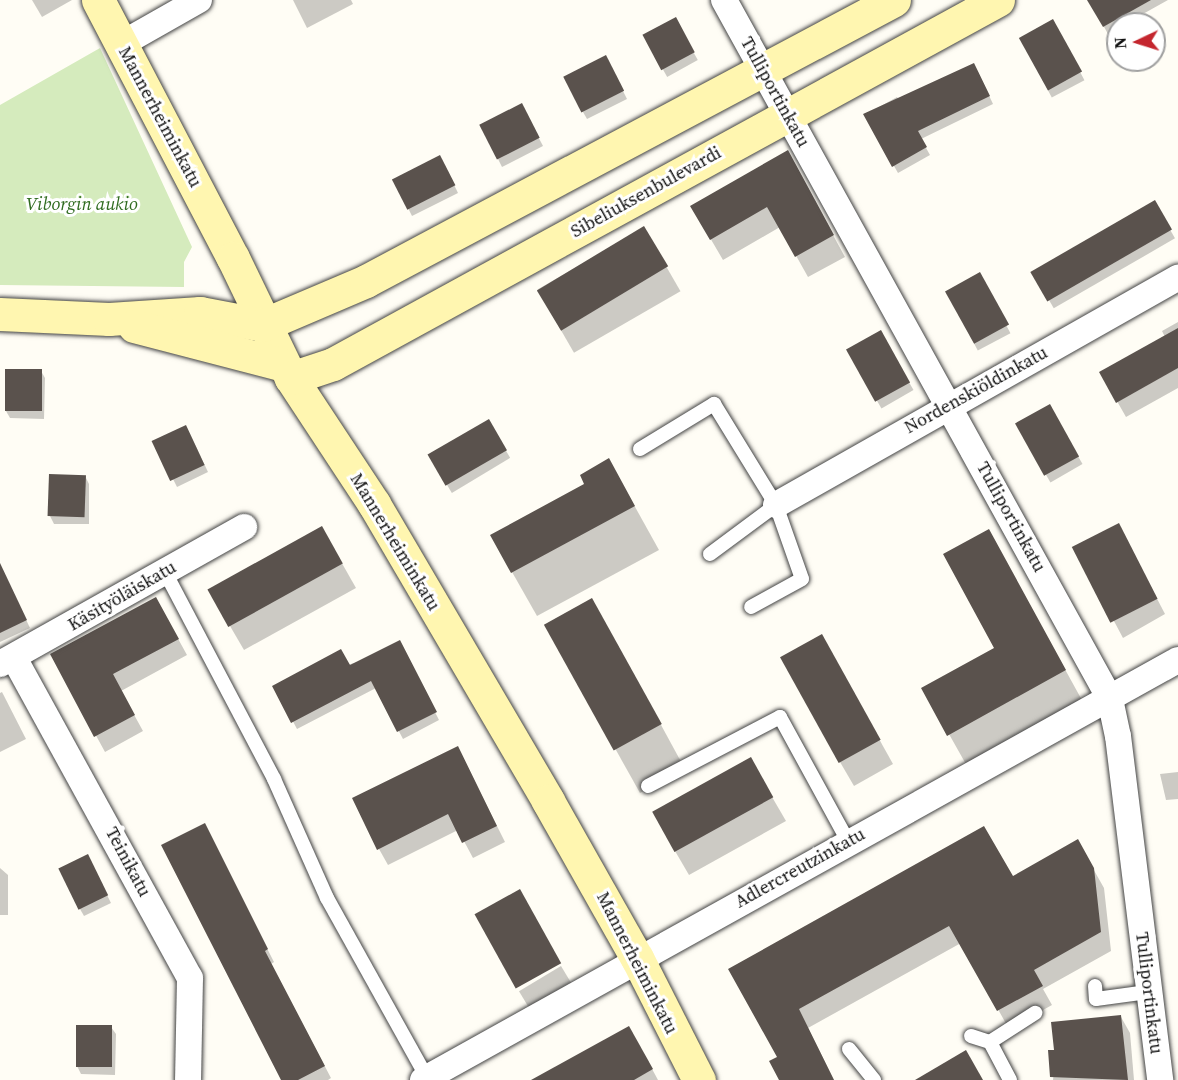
<!DOCTYPE html>
<html>
<head>
<meta charset="utf-8">
<style>
  body { margin:0 }
  #map { position:relative; width:1178px; height:1080px; overflow:hidden; background:#fffdf5; font-family:"Source Serif 4",serif }
  div>[style] { position:absolute }
  [style*='--x'] { left:calc(var(--x)*1px); top:calc(var(--y)*1px); width:calc(var(--w)*1px); rotate:calc(var(--a)*1deg) }
  .green>* { inset:0; background:#d5ebbd }
  .shadow>* { inset:0; background:#0003; transform-origin:0 0 }
  .building>* { inset:0; background:#5a524d; transform-origin:0 0 }
  .roads { filter:drop-shadow(0 0 2px #444) drop-shadow(0 0 2px #444) }
  .lane>* { height:14px; margin:-7px; padding:0 7px; transform-origin:7px; border-radius:7px; background:#fff }
  .street>* { height:26px; margin:-13px; padding:0 13px; transform-origin:13px; border-radius:13px; background:#fff }
  .secondary>* { height:33px; margin:-16.5px; padding:0 16.5px; transform-origin:16.5px; border-radius:16.5px; background:#fff6b0 }
  span { translate:-50% -50%; white-space:nowrap; text-align:center; line-height:1.15; -webkit-text-stroke:6px #fff; paint-order:stroke }
  .street-label { font-size:18px; color:#111 }
  .park-label { font-size:18px; color:#2f6b1f; font-style:italic }
  .north { position:absolute; left:1106px; top:12px; width:60px; height:60px; box-sizing:border-box; background:#fff; border:2px solid #a0a0a0; border-radius:50%; rotate:266deg; font-size:16px; font-weight:700; line-height:24px; text-align:center; color:#111 }
  .north::after { content:''; display:block; margin:auto; width:21px; height:27px; background:#c4262e; clip-path:polygon(50% 0,100% 100%,50% 72%,0 100%) }
</style>
</head>
<body>
<div id="map">
  <div class="green">
    <i style="clip-path:polygon(100px 48px,192px 247px,184px 262px,184px 287px,0 285px,0 105px)"></i>
  </div>
  <div class="shadow">
    <i style="clip-path:polygon(32px 0,72px 0,42px 17px)"></i>
    <i style="clip-path:polygon(293px 0,351px 0,353px 4px,307px 28px)"></i>
    <i style="clip-path:polygon(1089px 0,1168px 0,1125px 24px,1118px 24px,1108px 34px)"></i>
    <i style="left:675px;top:19px;width:47px;height:35px;rotate:61deg"></i>
    <i style="left:1053px;top:21px;width:67px;height:37px;rotate:62deg"></i>
    <i style="clip-path:polygon(610px 65px,627px 99px,587px 119px,583px 112px)"></i>
    <i style="clip-path:polygon(978px 72px,993px 104px,921px 139px,930px 155px,898px 173px,865px 115px,897px 97px,900px 101px)"></i>
    <i style="clip-path:polygon(525px 112px,543px 146px,502px 167px,481px 125px)"></i>
    <i style="clip-path:polygon(444px 164px,458px 193px,412px 216px,394px 180px)"></i>
    <i style="clip-path:polygon(799px 173px,845px 257px,808px 277px,780px 227px,723px 260px,692px 207px)"></i>
    <i style="left:1154px;top:202px;width:42px;height:140px;rotate:60deg"></i>
    <i style="left:644px;top:228px;width:73px;height:123px;rotate:60deg"></i>
    <i style="left:979px;top:274px;width:67px;height:37px;rotate:62deg"></i>
    <i style="clip-path:polygon(1178px 322px,1178px 388px,1126px 417px,1101px 373px,1165px 337px,1162px 331px)"></i>
    <i style="left:880px;top:332px;width:67px;height:37px;rotate:60deg"></i>
    <i style="clip-path:polygon(41px 371px,45px 378px,44px 419px,10px 418px,6px 411px)"></i>
    <i style="left:1049px;top:406px;width:67px;height:37px;rotate:60deg"></i>
    <i style="left:488px;top:421px;width:43px;height:68px;rotate:59deg"></i>
    <i style="clip-path:polygon(190px 434px,208px 472px,177px 487px,154px 441px)"></i>
    <i style="clip-path:polygon(609px 460px,659px 550px,537px 616px,512px 572px)"></i>
    <i style="clip-path:polygon(51px 476px,85px 476px,89px 484px,89px 524px,54px 524px,50px 516px)"></i>
    <i style="clip-path:polygon(1127px 541px,1165px 614px,1123px 638px,1075px 548px)"></i>
    <i style="clip-path:polygon(335px 551px,356px 588px,244px 650px,209px 590px)"></i>
    <i style="clip-path:polygon(1006px 562px,1083px 702px,967px 766px,923px 688px,996px 648px)"></i>
    <i style="clip-path:polygon(0 586px,12px 590px,30px 628px,0 642px)"></i>
    <i style="clip-path:polygon(165px 615px,187px 655px,121px 691px,143px 731px,105px 752px,52px 655px)"></i>
    <i style="clip-path:polygon(546px 625px,617px 644px,685px 769px,640px 793px)"></i>
    <i style="clip-path:polygon(403px 649px,439px 720px,403px 739px,376px 688px,297px 729px,274px 686px)"></i>
    <i style="clip-path:polygon(835px 660px,893px 764px,854px 786px,840px 762px)"></i>
    <i style="clip-path:polygon(2px 692px,26px 739px,0 752px,0 693px)"></i>
    <i style="clip-path:polygon(750px 759px,786px 821px,689px 875px,675px 851px)"></i>
    <i style="clip-path:polygon(466px 764px,505px 842px,473px 858px,458px 830px,388px 865px,379px 849px)"></i>
    <i style="clip-path:polygon(1178px 772px,1178px 799px,1166px 800px,1160px 774px)"></i>
    <i style="clip-path:polygon(211px 838px,274px 962px,271px 964px,331px 1078px,328px 1080px,282px 1080px)"></i>
    <i style="clip-path:polygon(1078px 842px,1104px 888px,1111px 951px,1043px 989px,1052px 1005px,1009px 1029px,961px 943px,808px 1028px,834px 1080px,780px 1080px,779px 1058px,730px 970px,1012px 878px)"></i>
    <i style="clip-path:polygon(91px 863px,111px 903px,84px 916px,80px 909px)"></i>
    <i style="clip-path:polygon(0 868px,8px 875px,8px 915px,0 915px)"></i>
    <i style="left:561px;top:966px;width:26px;height:49px;rotate:59deg"></i>
    <i style="clip-path:polygon(1121px 1017px,1130px 1033px,1134px 1080px,1053px 1080px,1056px 1051px)"></i>
    <i style="clip-path:polygon(111px 1027px,116px 1034px,115px 1075px,81px 1074px,77px 1066px)"></i>
    <i style="clip-path:polygon(644px 1054px,658px 1080px,534px 1080px)"></i>
  </div>
  <div class="building">
    <i style="clip-path:polygon(1087px 0,1151px 0,1103px 27px)"></i>
    <i style="left:676px;top:17px;width:40px;height:38px;rotate:62deg"></i>
    <i style="left:1053px;top:19px;width:60px;height:39px;rotate:61deg"></i>
    <i style="left:606px;top:55px;width:40px;height:48px;rotate:63deg"></i>
    <i style="clip-path:polygon(974px 63px,990px 96px,918px 131px,927px 147px,892px 167px,863px 114px)"></i>
    <i style="left:522px;top:103px;width:39px;height:48px;rotate:63deg"></i>
    <i style="clip-path:polygon(788px 150px,834px 235px,795px 257px,767px 207px,710px 240px,690px 206px)"></i>
    <i style="left:440px;top:155px;width:34px;height:54px;rotate:63deg"></i>
    <i style="left:1155px;top:200px;width:34px;height:144px;rotate:60deg"></i>
    <i style="left:644px;top:226px;width:47px;height:125px;rotate:59deg"></i>
    <i style="left:980px;top:272px;width:60px;height:40px;rotate:61deg"></i>
    <i style="clip-path:polygon(1178px 328px,1178px 368px,1116px 403px,1099px 372px)"></i>
    <i style="left:881px;top:330px;width:60px;height:40px;rotate:61deg"></i>
    <i style="left:5px;top:369px;width:37px;height:42px"></i>
    <i style="left:1050px;top:404px;width:60px;height:40px;rotate:61deg"></i>
    <i style="left:489px;top:419px;width:36px;height:71px;rotate:60deg"></i>
    <i style="left:186px;top:425px;width:44px;height:38px;rotate:65deg"></i>
    <i style="clip-path:polygon(609px 458px,635px 506px,511px 573px,490px 535px,584px 484px,580px 475px)"></i>
    <i style="left:49px;top:474px;width:37px;height:42px;rotate:2deg"></i>
    <i style="left:1119px;top:523px;width:85px;height:53px;rotate:63deg"></i>
    <i style="left:322px;top:526px;width:43px;height:131px;rotate:61deg"></i>
    <i style="clip-path:polygon(989px 529px,1066px 670px,947px 736px,921px 688px,994px 648px,943px 554px)"></i>
    <i style="clip-path:polygon(0 563px,27px 620px,0 633px)"></i>
    <i style="clip-path:polygon(156px 597px,179px 639px,113px 674px,135px 715px,94px 737px,50px 654px)"></i>
    <i style="left:592px;top:598px;width:144px;height:55px;rotate:61deg"></i>
    <i style="left:822px;top:634px;width:121px;height:48px;rotate:61deg"></i>
    <i style="clip-path:polygon(400px 640px,437px 712px,397px 732px,371px 681px,291px 723px,272px 686px,341px 649px,350px 665px)"></i>
    <i style="clip-path:polygon(458px 746px,497px 826px,462px 843px,448px 814px,377px 850px,352px 798px)"></i>
    <i style="left:751px;top:757px;width:46px;height:113px;rotate:61deg"></i>
    <i style="clip-path:polygon(205px 823px,268px 949px,265px 951px,325px 1066px,298px 1080px,281px 1080px,161px 845px)"></i>
    <i style="clip-path:polygon(984px 826px,1013px 876px,1078px 839px,1094px 868px,1101px 932px,1034px 970px,1043px 986px,997px 1011px,949px 926px,799px 1009px,834px 1080px,779px 1080px,769px 1061px,777px 1057px,728px 969px)"></i>
    <i style="left:88px;top:854px;width:46px;height:33px;rotate:64deg"></i>
    <i style="left:520px;top:889px;width:85px;height:52px;rotate:61deg"></i>
    <i style="clip-path:polygon(1121px 1015px,1128px 1080px,1050px 1077px,1048px 1050px,1054px 1050px,1051px 1022px)"></i>
    <i style="left:76px;top:1025px;width:36px;height:42px"></i>
    <i style="clip-path:polygon(629px 1026px,653px 1069px,634px 1080px,531px 1080px)"></i>
    <i style="clip-path:polygon(966px 1050px,983px 1080px,915px 1080px)"></i>
  </div>
  <div class="roads">
    <div class="lane">
      <i style="--x:640;--y:449;--w:87;--a:-31.3"></i>
      <i style="--x:714;--y:404;--w:119;--a:58.5"></i>
      <i style="--x:776;--y:505;--w:78;--a:70.6"></i>
      <i style="--x:802;--y:579;--w:58;--a:151.2"></i>
      <i style="--x:710;--y:554;--w:82;--a:-36.6"></i>
      <i style="--x:165;--y:572;--w:234;--a:62.2"></i>
      <i style="--x:274;--y:779;--w:130;--a:66"></i>
      <i style="--x:327;--y:898;--w:206;--a:60.9"></i>
      <i style="--x:648;--y:786;--w:149;--a:-27.6"></i>
      <i style="--x:780;--y:717;--w:141;--a:61.3"></i>
      <i style="--x:1095;--y:986;--w:13;--a:86"></i>
      <i style="--x:1096;--y:999;--w:52;--a:-7.7"></i>
      <i style="--x:971;--y:1036;--w:20;--a:18"></i>
      <i style="--x:990;--y:1042;--w:43;--a:62.2"></i>
      <i style="--x:990;--y:1042;--w:54;--a:-32.8"></i>
      <i style="--x:849;--y:1049;--w:40;--a:51"></i>
    </div>
    <div class="street">
      <i style="--x:724;--y:0;--w:798;--a:61.09"></i>
      <i style="--x:1110;--y:699;--w:38;--a:78"></i>
      <i style="--x:1118;--y:736;--w:347;--a:83"></i>
      <i style="--x:132;--y:38;--w:77;--a:-29.6"></i>
      <i style="--x:776;--y:505;--w:462;--a:-29.5"></i>
      <i style="--x:14;--y:658;--w:365;--a:61.2"></i>
      <i style="--x:190;--y:978;--w:102;--a:91.1"></i>
      <i style="--x:0;--y:664;--w:280;--a:-29.3"></i>
      <i style="--x:423;--y:1080;--w:864;--a:-29.09"></i>
    </div>
    <div class="secondary">
      <i style="--x:98;--y:0;--w:291;--a:62.4"></i>
      <i style="--x:233;--y:258;--w:133;--a:64.2"></i>
      <i style="--x:291;--y:378;--w:151;--a:56.6"></i>
      <i style="--x:374;--y:504;--w:344;--a:59.6"></i>
      <i style="--x:548;--y:801;--w:180;--a:60.5"></i>
      <i style="--x:637;--y:958;--w:137;--a:63.1"></i>
      <i style="--x:0;--y:314;--w:109;--a:2.6"></i>
      <i style="--x:109;--y:319;--w:91;--a:-3.8"></i>
      <i style="--x:200;--y:313;--w:64;--a:10.8"></i>
      <i style="--x:263;--y:325;--w:112;--a:-23.1"></i>
      <i style="--x:366;--y:281;--w:598;--a:-28.02"></i>
      <i style="--x:134;--y:326;--w:155;--a:14.6"></i>
      <i style="--x:291;--y:378;--w:44;--a:-18.4"></i>
      <i style="--x:333;--y:364;--w:758;--a:-28.69"></i>
    </div>
  </div>
  <div class="street-label">
    <span style="left:775px;top:92px;rotate:61deg">Tulliportinkatu</span>
    <span style="left:160px;top:117px;rotate:62deg">Mannerheiminkatu</span>
    <span style="left:646px;top:192px;rotate:-29deg">Sibeliuksenbulevardi</span>
    <span style="left:976px;top:390px;rotate:-29deg">Nordenskiöldinkatu</span>
    <span style="left:1011px;top:517px;rotate:61deg">Tulliportinkatu</span>
    <span style="left:395px;top:542px;rotate:59deg">Mannerheiminkatu</span>
    <span style="left:122px;top:596px;rotate:-30deg">Käsityöläiskatu</span>
    <span style="left:128px;top:862px;rotate:62deg">Teinikatu</span>
    <span style="left:800px;top:868px;rotate:-29deg">Adlercreutzinkatu</span>
    <span style="left:637px;top:963px;rotate:63deg">Mannerheiminkatu</span>
    <span style="left:1149px;top:993px;rotate:83deg">Tulliportinkatu</span>
  </div>
  <div class="park-label">
    <span style="left:82px;top:204px">Viborgin aukio</span>
  </div>
  <div class="north">N</div>
</div>
</body>
</html>
